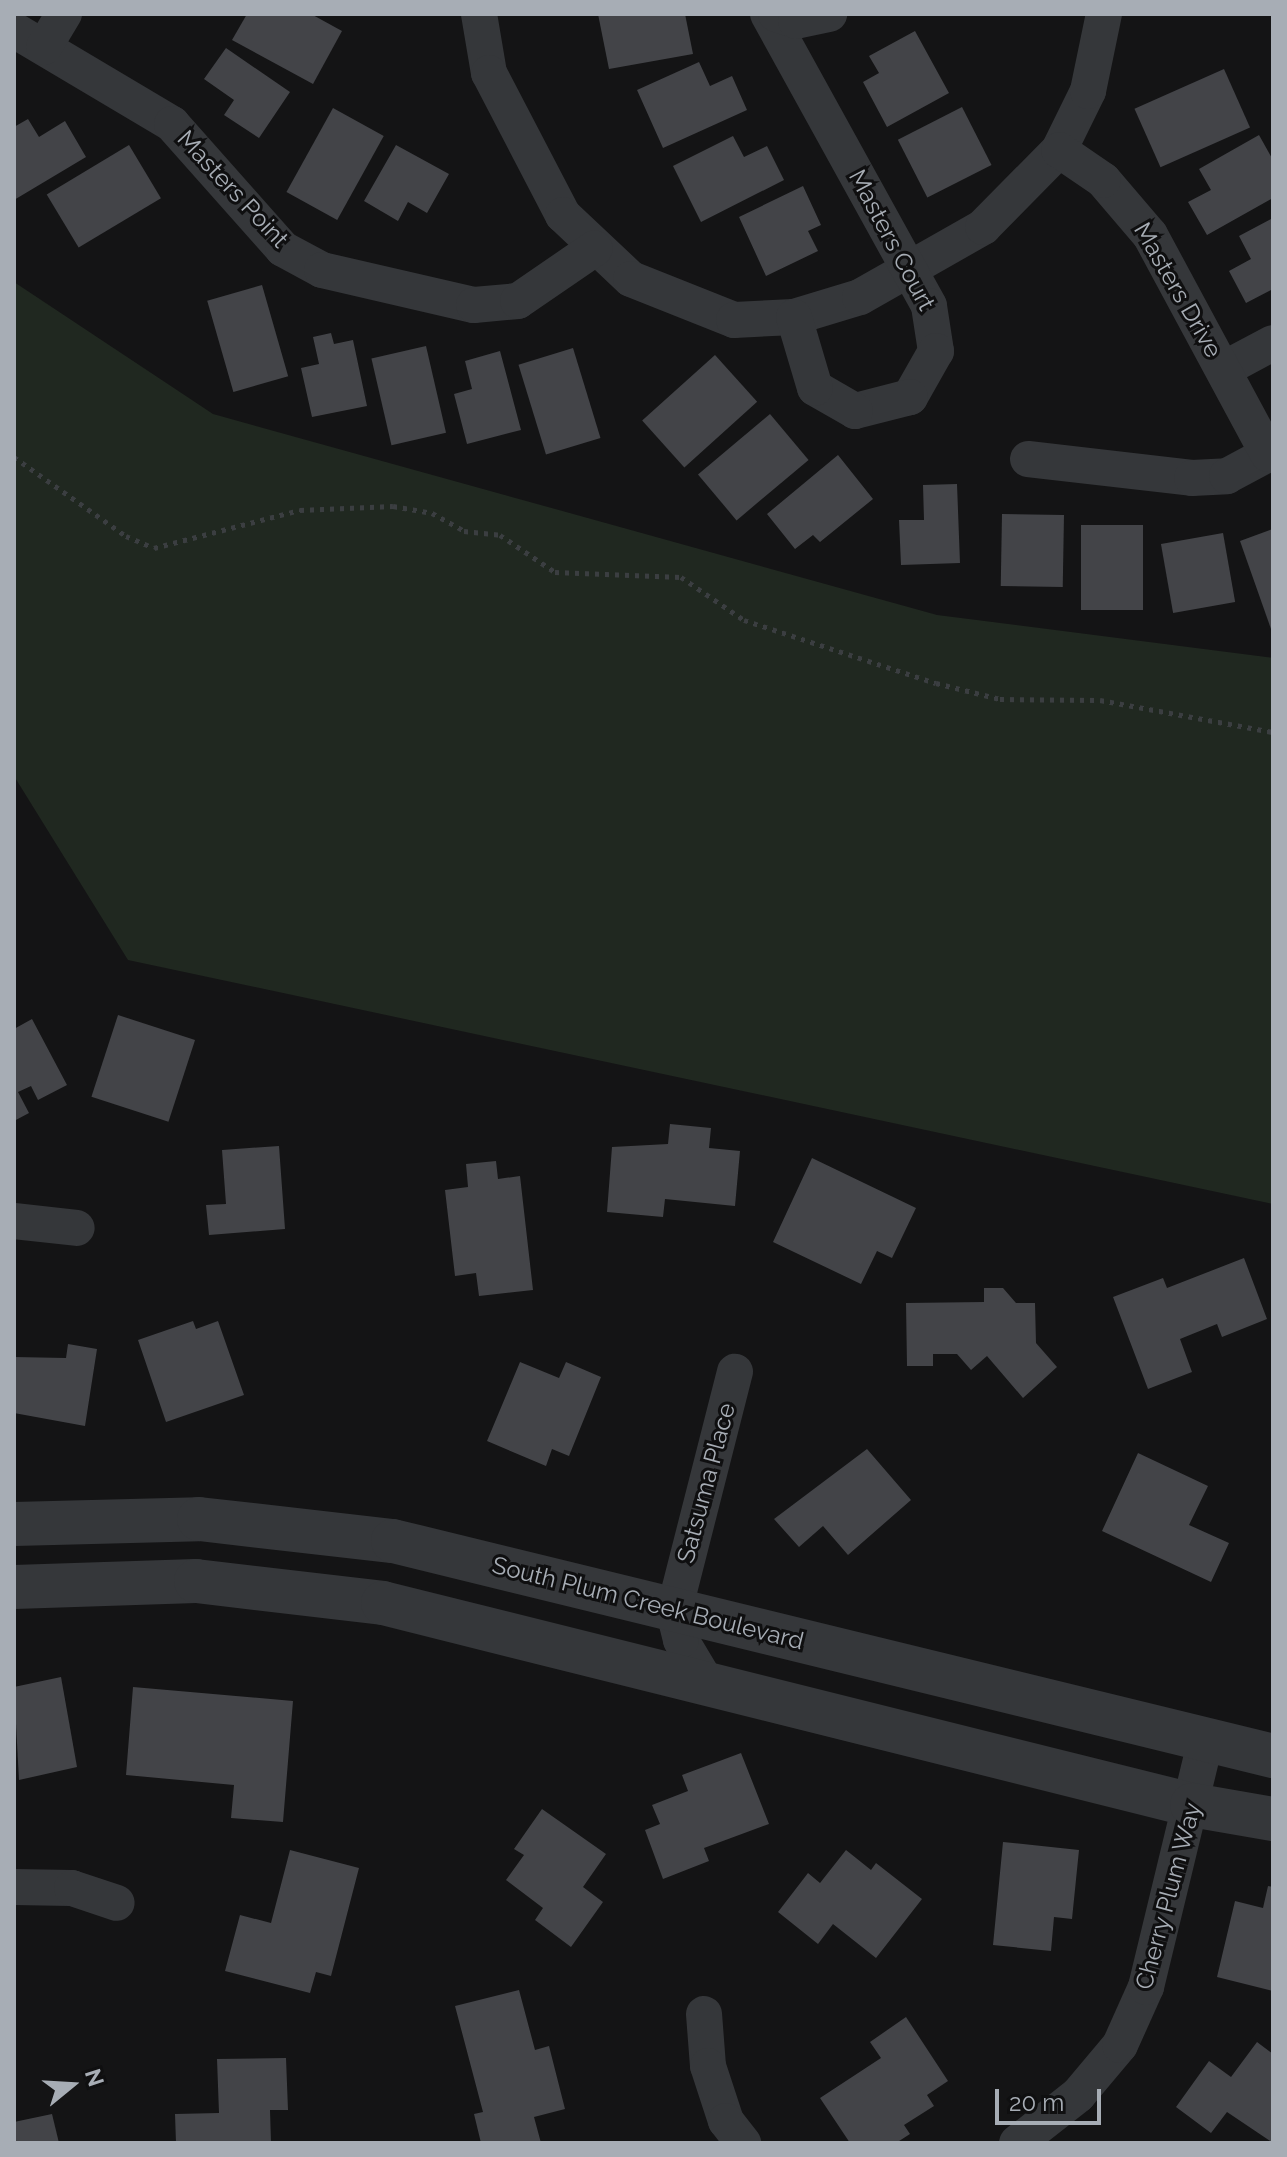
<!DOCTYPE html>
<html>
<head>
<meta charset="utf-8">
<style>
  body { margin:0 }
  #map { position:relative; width:1287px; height:2157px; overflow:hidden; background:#141415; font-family:Raleway,sans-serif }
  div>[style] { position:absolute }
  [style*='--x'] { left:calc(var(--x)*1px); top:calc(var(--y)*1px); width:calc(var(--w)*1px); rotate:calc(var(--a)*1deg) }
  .green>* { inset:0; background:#202820 }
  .building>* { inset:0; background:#434448; transform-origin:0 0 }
  .path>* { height:5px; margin-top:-2.5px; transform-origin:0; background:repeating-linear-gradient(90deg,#3b3e41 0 4px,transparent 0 10px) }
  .minor>* { height:36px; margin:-18px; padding:0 18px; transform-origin:18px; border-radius:18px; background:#35373a }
  .tertiary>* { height:44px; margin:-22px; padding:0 22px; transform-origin:22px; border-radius:22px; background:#35373a }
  span { translate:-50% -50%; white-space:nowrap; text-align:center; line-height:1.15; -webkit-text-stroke:6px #0f0f10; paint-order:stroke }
  .street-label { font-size:24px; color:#a7adb5 }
  .frame { position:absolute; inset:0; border:16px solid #a7adb5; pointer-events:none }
  .north { position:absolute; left:32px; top:2045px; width:80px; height:80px; -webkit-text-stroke:6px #0f0f10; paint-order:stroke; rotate:72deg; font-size:22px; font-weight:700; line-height:32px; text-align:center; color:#a7adb5 }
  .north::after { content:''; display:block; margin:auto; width:28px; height:36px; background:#a7adb5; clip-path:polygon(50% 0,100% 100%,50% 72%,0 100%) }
  .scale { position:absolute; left:995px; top:2089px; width:106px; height:36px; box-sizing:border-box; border:4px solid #a7adb5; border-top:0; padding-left:10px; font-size:24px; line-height:28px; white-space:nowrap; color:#a7adb5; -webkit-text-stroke:6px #0f0f10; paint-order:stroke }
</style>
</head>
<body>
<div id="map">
  <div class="green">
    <i style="clip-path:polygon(14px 282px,213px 414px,937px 615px,1273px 658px,1273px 1204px,128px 960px,14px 776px)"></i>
  </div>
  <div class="building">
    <i style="clip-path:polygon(247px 14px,311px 14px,342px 31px,313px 84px,232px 40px)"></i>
    <i style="clip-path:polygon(598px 14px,685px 14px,693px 54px,609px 69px)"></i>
    <i style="clip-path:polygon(915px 31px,949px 93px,887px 127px,863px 82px,879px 73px,869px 56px)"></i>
    <i style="clip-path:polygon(226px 48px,290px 92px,259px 138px,224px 115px,234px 100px,204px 79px)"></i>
    <i style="clip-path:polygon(699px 62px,710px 86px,732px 76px,747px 110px,663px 148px,637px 90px)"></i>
    <i style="left:1224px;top:69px;width:64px;height:98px;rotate:66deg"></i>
    <i style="left:962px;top:107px;width:65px;height:72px;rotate:63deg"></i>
    <i style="left:333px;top:108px;width:58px;height:96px;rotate:29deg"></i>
    <i style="clip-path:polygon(28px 119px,39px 137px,65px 121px,86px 157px,14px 200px,14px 127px)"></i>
    <i style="clip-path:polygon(1259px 135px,1273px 160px,1273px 198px,1207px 235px,1188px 202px,1211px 190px,1199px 169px)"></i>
    <i style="clip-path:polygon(733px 136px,744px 157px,767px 146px,784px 180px,701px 222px,673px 166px)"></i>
    <i style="left:129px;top:145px;width:62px;height:96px;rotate:59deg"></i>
    <i style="clip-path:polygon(396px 145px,449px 174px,427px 213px,408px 202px,398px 221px,364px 201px)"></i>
    <i style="clip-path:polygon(803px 186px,821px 225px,808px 231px,818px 251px,766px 276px,739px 217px)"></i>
    <i style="clip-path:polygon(1273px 218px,1273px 289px,1246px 303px,1229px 271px,1251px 259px,1239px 236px)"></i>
    <i style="left:262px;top:285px;width:95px;height:57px;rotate:74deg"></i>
    <i style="clip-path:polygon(331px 333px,334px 344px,353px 340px,367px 406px,312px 417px,301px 368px,319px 364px,313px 337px)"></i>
    <i style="left:426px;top:346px;width:89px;height:56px;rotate:77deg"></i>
    <i style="left:573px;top:348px;width:94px;height:57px;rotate:73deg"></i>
    <i style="clip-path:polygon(500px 351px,521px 430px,467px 444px,454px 394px,472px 389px,465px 361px)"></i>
    <i style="left:715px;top:355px;width:63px;height:98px;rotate:48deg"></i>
    <i style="left:770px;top:414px;width:60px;height:94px;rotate:50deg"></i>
    <i style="clip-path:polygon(838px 455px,873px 499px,820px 542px,813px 535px,795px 549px,767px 514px)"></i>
    <i style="clip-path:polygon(957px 484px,960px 563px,901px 565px,899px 520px,924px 520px,923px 485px)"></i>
    <i style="left:1002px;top:514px;width:62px;height:72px;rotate:1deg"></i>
    <i style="left:1081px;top:525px;width:62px;height:85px"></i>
    <i style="clip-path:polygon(1273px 529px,1273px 628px,1271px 629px,1240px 541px)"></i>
    <i style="left:1223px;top:533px;width:70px;height:63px;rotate:80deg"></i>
    <i style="left:118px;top:1015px;width:81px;height:86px;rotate:18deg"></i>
    <i style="clip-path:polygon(32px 1019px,67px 1085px,38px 1100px,31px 1086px,18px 1092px,29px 1113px,14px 1121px,14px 1029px)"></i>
    <i style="clip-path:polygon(670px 1124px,711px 1128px,709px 1148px,740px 1151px,735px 1206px,665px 1199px,663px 1217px,607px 1212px,612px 1147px,668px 1144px)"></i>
    <i style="clip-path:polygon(279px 1146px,285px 1229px,209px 1235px,206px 1205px,226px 1204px,222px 1150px)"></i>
    <i style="clip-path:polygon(812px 1158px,916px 1208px,892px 1258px,877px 1251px,861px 1284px,773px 1242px)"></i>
    <i style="clip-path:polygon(496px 1161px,498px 1179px,520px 1176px,533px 1290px,479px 1296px,476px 1273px,455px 1276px,445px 1190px,468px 1187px,466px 1164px)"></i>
    <i style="clip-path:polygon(1244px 1258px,1267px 1319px,1222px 1337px,1217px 1324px,1180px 1339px,1192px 1372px,1148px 1389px,1113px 1297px,1163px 1278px,1167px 1288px)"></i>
    <i style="clip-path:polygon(984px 1288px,1003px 1288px,1016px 1303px,1035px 1303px,1036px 1343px,1057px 1367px,1023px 1398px,987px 1356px,971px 1370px,957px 1354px,933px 1354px,933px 1366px,907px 1366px,906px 1303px,984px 1302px)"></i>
    <i style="clip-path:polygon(193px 1321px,196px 1329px,218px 1321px,244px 1395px,166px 1422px,138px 1340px)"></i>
    <i style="clip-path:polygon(68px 1344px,97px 1349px,85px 1426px,14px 1413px,14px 1357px,66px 1358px)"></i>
    <i style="clip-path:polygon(520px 1362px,559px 1378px,566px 1362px,601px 1377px,569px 1456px,552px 1449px,546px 1466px,487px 1441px)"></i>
    <i style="clip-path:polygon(867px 1449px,911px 1500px,848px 1555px,823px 1526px,799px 1547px,774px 1519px)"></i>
    <i style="clip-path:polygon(1138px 1453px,1208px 1486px,1189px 1525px,1229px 1543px,1211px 1582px,1102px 1531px)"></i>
    <i style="clip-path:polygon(61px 1677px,77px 1767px,19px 1780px,14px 1687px)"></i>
    <i style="clip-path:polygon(133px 1687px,293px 1701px,283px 1822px,231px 1818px,234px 1785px,126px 1775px)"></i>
    <i style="clip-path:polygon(741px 1753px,769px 1824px,704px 1848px,709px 1861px,663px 1879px,645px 1830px,660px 1824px,652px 1805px,688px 1791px,682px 1775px)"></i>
    <i style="clip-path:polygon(542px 1809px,606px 1854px,583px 1887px,603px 1902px,571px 1947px,535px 1920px,543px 1908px,506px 1880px,524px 1855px,514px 1849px)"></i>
    <i style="clip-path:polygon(1003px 1842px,1079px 1850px,1072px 1919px,1054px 1917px,1051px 1951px,993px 1945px)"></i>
    <i style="clip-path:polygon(290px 1850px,359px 1868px,331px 1976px,316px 1972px,310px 1993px,225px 1971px,240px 1915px,271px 1923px)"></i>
    <i style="clip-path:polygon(846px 1850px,871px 1870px,876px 1863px,922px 1899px,876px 1958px,833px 1924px,818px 1944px,778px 1912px,808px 1873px,820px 1883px)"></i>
    <i style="clip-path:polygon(1268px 1886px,1273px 1887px,1273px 1991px,1217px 1977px,1235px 1901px,1263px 1908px)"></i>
    <i style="clip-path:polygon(519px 1990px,535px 2050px,549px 2046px,565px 2109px,534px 2117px,541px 2143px,481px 2143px,474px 2114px,483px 2112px,455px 2006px)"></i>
    <i style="clip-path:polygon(906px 2017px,948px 2081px,927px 2095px,934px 2106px,904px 2125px,910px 2134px,896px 2143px,850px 2143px,820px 2098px,881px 2058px,870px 2042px)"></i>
    <i style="clip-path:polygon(1257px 2042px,1273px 2054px,1273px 2143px,1227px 2112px,1211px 2133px,1176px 2107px,1209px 2061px,1231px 2077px)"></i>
    <i style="clip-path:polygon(286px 2058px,288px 2110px,270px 2110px,271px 2143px,176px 2143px,175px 2114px,219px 2113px,217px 2059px)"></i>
    <i style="clip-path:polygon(52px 2114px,59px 2143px,14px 2143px,14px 2122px)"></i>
  </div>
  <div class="path">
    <i style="--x:14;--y:457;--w:137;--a:35.2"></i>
    <i style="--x:126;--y:536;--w:30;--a:23"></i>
    <i style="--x:154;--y:548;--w:151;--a:-14.6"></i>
    <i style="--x:300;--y:510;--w:93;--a:-2.5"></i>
    <i style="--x:393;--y:506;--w:40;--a:10"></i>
    <i style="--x:432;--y:513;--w:37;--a:29"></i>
    <i style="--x:464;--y:531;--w:36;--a:6"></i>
    <i style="--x:500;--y:535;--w:66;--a:33.9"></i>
    <i style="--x:555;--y:572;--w:126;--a:2.3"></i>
    <i style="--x:681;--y:577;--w:76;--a:34.3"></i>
    <i style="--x:744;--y:620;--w:202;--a:18.2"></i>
    <i style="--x:936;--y:683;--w:66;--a:14"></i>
    <i style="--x:1000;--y:699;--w:100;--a:0.6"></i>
    <i style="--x:1100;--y:700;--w:176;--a:10.5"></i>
  </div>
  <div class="minor">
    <i style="--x:479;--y:14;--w:60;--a:80.4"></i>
    <i style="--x:489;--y:73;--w:160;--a:62.5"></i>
    <i style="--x:563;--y:215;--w:93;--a:43.3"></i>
    <i style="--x:631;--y:279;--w:111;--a:21.7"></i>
    <i style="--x:734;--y:320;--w:60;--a:-2.9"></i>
    <i style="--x:794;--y:317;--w:69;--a:-16.9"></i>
    <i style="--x:860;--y:297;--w:142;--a:-29.6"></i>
    <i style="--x:983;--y:227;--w:108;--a:-45.4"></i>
    <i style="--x:1059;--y:150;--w:66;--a:-63.8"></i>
    <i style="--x:1088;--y:91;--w:79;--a:-78.3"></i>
    <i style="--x:768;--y:14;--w:333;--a:61.1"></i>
    <i style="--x:929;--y:306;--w:46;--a:81.2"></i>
    <i style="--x:936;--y:351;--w:53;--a:119.5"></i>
    <i style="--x:910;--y:397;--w:57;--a:165.7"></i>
    <i style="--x:855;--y:411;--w:46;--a:-150.1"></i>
    <i style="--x:815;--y:388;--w:74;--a:-106.5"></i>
    <i style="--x:776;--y:14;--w:21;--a:19"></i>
    <i style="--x:796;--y:21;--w:34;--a:-12"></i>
    <i style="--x:14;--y:30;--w:184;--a:30.7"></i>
    <i style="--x:172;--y:124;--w:167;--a:48.4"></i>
    <i style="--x:283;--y:249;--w:44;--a:28.3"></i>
    <i style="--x:322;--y:270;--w:156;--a:13"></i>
    <i style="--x:474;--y:305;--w:44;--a:-5.2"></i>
    <i style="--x:518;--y:301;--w:93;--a:-34.5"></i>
    <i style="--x:44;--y:47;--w:39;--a:-59"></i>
    <i style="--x:1224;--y:369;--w:55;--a:-28"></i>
    <i style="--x:1028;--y:459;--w:165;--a:6.6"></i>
    <i style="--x:1192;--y:478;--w:35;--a:-3"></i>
    <i style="--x:1227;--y:476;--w:47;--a:-28.2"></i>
    <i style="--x:1268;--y:454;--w:249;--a:-118.3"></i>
    <i style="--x:1150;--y:235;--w:72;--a:-130.5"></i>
    <i style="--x:1103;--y:180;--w:53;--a:-145.7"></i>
    <i style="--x:14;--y:1221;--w:63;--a:6.3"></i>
    <i style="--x:706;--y:1682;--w:49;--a:-120.8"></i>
    <i style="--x:681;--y:1640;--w:30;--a:-104"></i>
    <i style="--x:674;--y:1611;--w:247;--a:-75.7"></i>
    <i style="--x:14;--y:1887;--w:58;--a:1"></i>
    <i style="--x:72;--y:1888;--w:47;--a:18.4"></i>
    <i style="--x:704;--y:2014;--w:52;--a:85.6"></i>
    <i style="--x:708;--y:2066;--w:58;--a:71.9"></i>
    <i style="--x:726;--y:2121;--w:28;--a:52"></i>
    <i style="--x:1017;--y:2143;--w:78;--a:-38.2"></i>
    <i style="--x:1078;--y:2095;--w:65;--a:-50"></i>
    <i style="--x:1120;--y:2045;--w:64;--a:-65.9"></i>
    <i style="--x:1146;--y:1987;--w:250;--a:-76.4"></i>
  </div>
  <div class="tertiary">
    <i style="--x:14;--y:1524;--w:185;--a:-1.5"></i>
    <i style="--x:199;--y:1519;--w:195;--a:6.5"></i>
    <i style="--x:393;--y:1541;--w:906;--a:13.73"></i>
    <i style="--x:14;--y:1587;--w:182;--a:-1.9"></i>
    <i style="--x:196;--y:1581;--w:188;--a:6.7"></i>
    <i style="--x:383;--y:1603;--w:834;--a:14.02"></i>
    <i style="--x:1192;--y:1805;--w:82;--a:9.8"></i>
  </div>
  <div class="street-label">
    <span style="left:233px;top:189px;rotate:47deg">Masters Point</span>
    <span style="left:892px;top:240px;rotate:62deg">Masters Court</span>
    <span style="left:1178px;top:290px;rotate:60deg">Masters Drive</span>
    <span style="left:706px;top:1483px;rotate:-75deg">Satsuma Place</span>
    <span style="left:648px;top:1603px;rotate:14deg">South Plum Creek Boulevard</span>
    <span style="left:1168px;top:1896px;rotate:-75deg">Cherry Plum Way</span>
  </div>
  <div class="frame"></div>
  <div class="north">N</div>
  <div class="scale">20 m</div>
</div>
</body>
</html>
